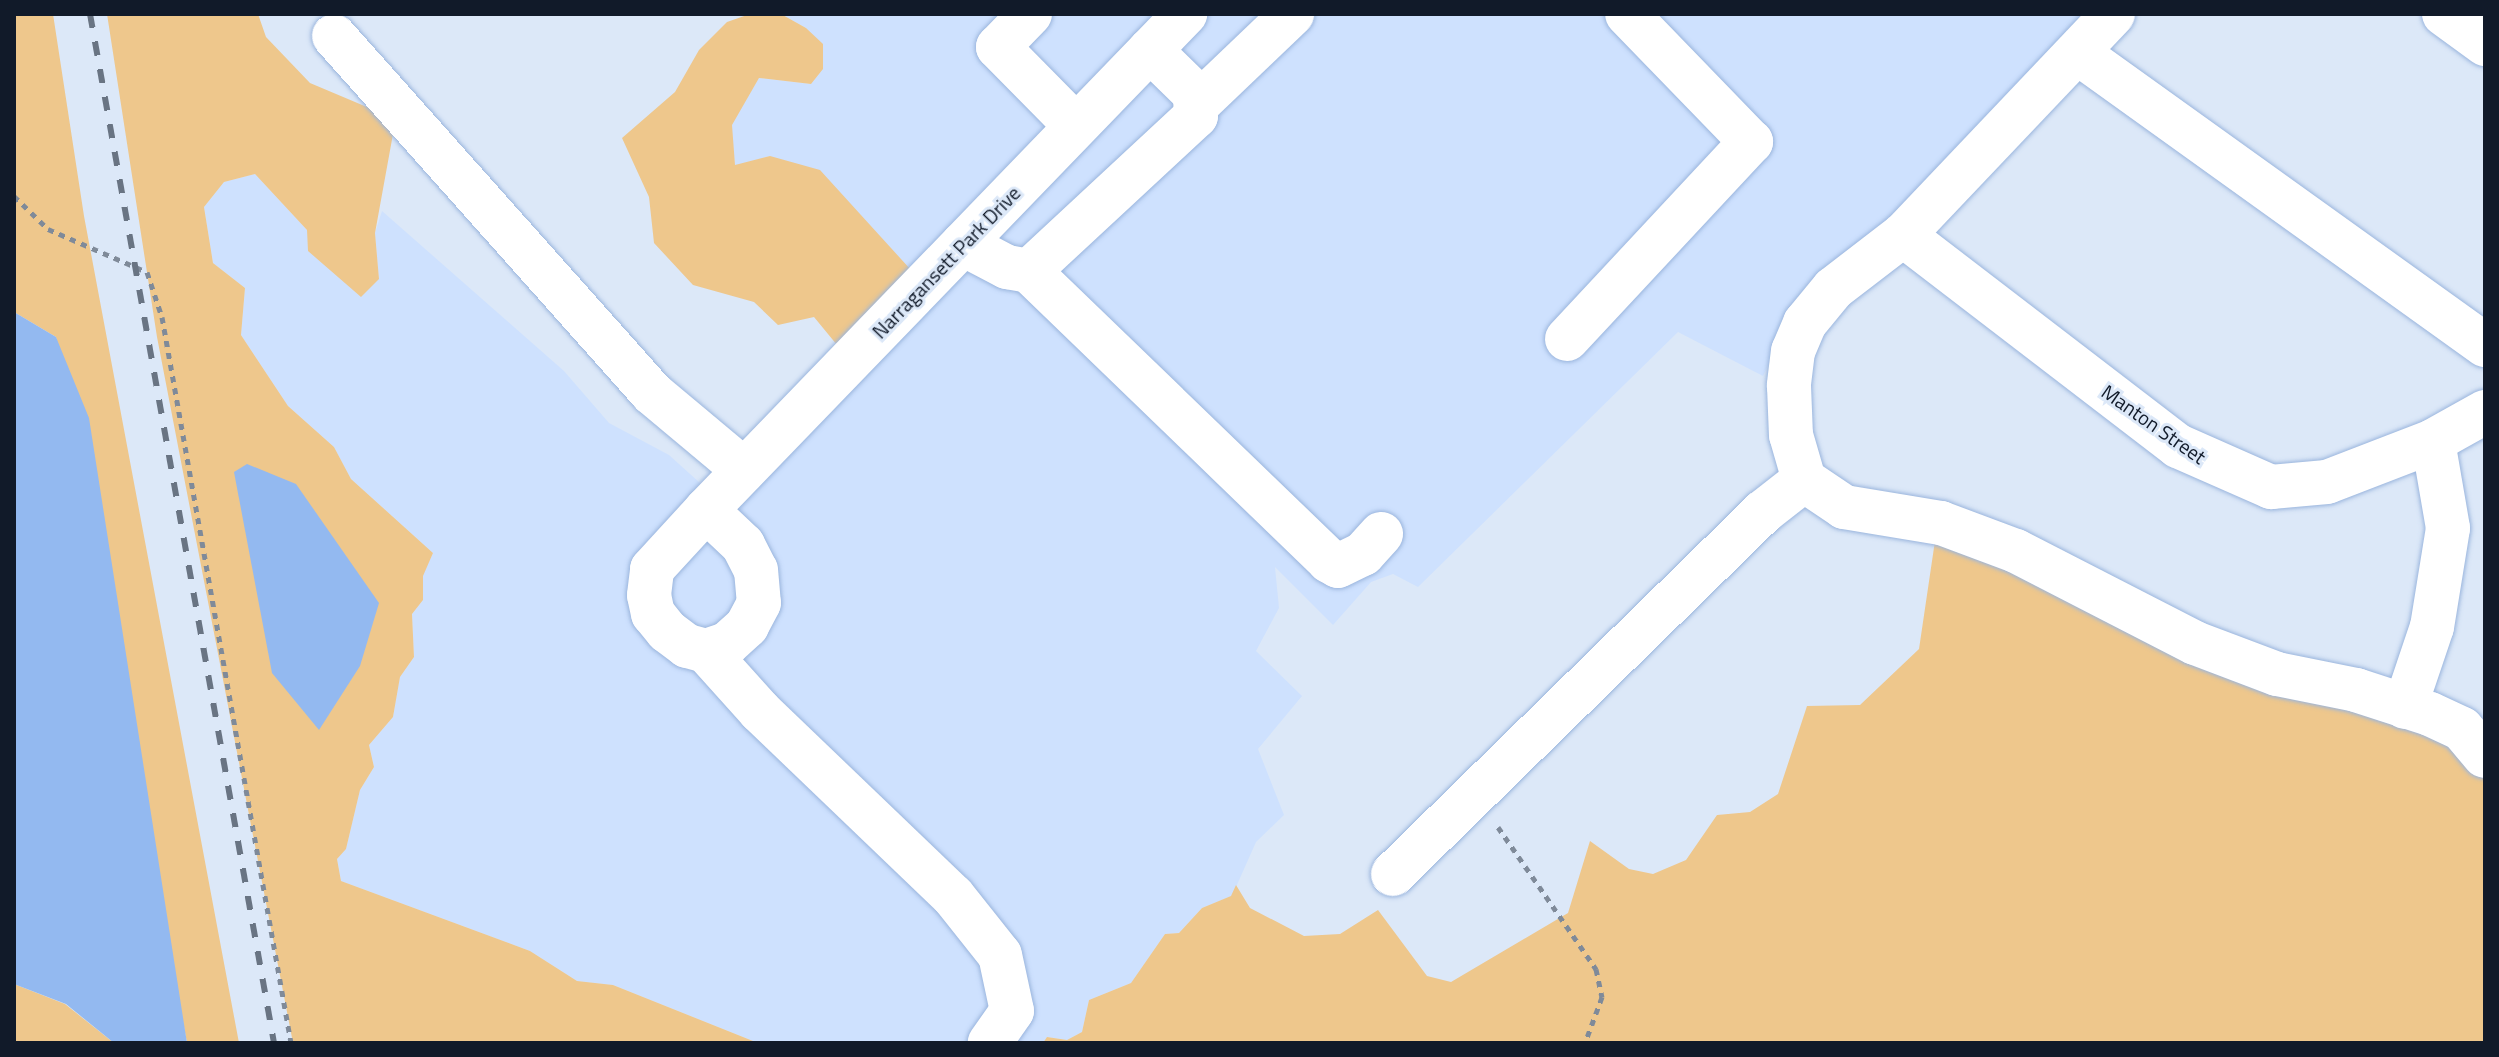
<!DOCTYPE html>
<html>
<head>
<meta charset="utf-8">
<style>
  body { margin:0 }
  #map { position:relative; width:2499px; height:1057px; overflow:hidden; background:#dce8f8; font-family:"Titillium Web",sans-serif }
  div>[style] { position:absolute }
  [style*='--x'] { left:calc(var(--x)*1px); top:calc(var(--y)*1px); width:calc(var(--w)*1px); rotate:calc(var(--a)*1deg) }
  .built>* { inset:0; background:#cee1fe }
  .green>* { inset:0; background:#eec78c }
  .water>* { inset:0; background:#93b9f0 }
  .path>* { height:5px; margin-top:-2.5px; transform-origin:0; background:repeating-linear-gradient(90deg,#7f8a99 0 6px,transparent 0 12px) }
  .roads { filter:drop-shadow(0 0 2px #9ab5dd) drop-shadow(0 0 2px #9ab5dd) }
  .minor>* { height:44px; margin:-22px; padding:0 22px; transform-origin:22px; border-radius:22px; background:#fff }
  .rail>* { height:6px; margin-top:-3px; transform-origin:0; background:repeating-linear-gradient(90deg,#697483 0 14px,transparent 0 28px) }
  span { translate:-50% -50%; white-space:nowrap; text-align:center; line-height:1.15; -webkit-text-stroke:6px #dce8f8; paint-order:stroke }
  .street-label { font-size:20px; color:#111a29 }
  .frame { position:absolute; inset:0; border:16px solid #111a29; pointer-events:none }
</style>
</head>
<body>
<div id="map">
  <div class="built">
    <i style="clip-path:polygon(781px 14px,2099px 14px,1892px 214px,1884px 237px,1783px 334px,1763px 376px,1678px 332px,1418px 587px,1393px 574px,1371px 582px,1333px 625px,1275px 567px,1279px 608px,1256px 651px,1302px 696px,1258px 749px,1284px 815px,1256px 842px,1232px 896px,1202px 908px,1179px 933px,1165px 934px,1131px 983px,1089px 1000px,1082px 1032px,1067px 1040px,1048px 1037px,1043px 1043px,758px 1043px,613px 985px,577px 981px,530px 951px,341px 881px,337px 859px,346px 849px,360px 790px,374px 767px,369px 745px,393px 717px,400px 677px,414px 657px,412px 614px,423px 600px,422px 576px,433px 553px,351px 479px,334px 447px,288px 406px,241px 335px,245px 288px,213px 263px,204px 207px,224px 182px,255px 174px,307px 230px,379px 279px,375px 233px,382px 211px,564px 371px,609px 423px,669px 455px,710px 492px,910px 280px,770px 156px,735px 166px,731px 125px,759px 78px,810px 84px,806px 28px)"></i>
  </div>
  <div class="green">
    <i style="clip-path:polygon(14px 14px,53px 14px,84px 216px,239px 1043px,187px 1043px,56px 337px,14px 312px)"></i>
    <i style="clip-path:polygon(107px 14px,258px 14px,266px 37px,310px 83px,374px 110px,393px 134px,375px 233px,379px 279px,361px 297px,308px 251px,307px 230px,255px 174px,224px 182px,204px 207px,213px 263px,245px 288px,241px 335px,288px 406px,334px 447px,351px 479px,433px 553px,423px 576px,423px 600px,412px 614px,414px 657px,400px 677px,393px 717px,369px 745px,374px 767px,360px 790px,346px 849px,337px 859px,341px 881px,530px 951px,577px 981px,613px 985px,758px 1043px,293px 1043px,157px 337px)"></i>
    <i style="clip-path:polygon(750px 14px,781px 14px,806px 28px,823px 44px,823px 69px,811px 84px,759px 78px,732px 125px,735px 165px,770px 156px,820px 170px,911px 270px,842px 351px,814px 317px,778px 325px,754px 302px,693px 285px,654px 243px,649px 197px,622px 138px,675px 92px,699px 50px,727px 22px)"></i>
    <i style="clip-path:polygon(1936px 534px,2348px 690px,2485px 765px,2485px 1043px,1043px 1043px,1047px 1037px,1067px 1040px,1082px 1032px,1089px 1000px,1131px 983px,1165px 934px,1179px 933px,1202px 908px,1231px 896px,1236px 885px,1250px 908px,1304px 936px,1340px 934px,1378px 910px,1427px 976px,1451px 982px,1568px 913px,1590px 841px,1629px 869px,1653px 874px,1686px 860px,1717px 815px,1750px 812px,1778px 794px,1807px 706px,1860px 705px,1919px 649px)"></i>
    <i style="clip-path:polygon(14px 984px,65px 1004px,114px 1043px,14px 1043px)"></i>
  </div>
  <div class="water">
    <i style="clip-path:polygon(14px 312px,56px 337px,89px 418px,187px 1043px,114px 1043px,66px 1004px,14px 984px)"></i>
    <i style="clip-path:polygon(247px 464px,296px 484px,379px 603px,360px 666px,319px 730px,272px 673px,234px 472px)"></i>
  </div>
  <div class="path">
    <i style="--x:14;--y:196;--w:47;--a:44.1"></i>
    <i style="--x:48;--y:229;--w:108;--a:23.5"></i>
    <i style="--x:147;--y:272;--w:47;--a:71.6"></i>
    <i style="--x:162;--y:317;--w:737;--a:79.92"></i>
    <i style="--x:1498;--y:827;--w:173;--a:55.4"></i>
    <i style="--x:1596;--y:969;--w:29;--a:78"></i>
    <i style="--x:1602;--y:997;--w:49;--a:110.3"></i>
  </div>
  <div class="roads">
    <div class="minor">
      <i style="--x:1030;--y:14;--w:46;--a:134.1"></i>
      <i style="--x:998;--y:47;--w:111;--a:45.4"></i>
      <i style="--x:2113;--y:14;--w:305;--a:133.5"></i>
      <i style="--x:1903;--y:235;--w:88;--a:142.4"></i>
      <i style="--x:1833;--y:289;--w:44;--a:129.5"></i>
      <i style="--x:1805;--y:323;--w:30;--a:113"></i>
      <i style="--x:1793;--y:351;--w:35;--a:97"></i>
      <i style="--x:1789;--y:386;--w:49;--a:87.7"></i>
      <i style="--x:1791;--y:435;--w:47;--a:73.9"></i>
      <i style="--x:1804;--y:480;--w:48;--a:34"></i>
      <i style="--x:1844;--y:507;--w:98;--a:9.4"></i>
      <i style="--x:1941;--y:523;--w:80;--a:20.5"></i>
      <i style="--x:2016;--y:551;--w:201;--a:27.2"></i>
      <i style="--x:2195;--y:643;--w:88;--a:20.7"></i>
      <i style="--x:2277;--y:674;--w:81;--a:11.4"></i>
      <i style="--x:2356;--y:690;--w:78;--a:18"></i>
      <i style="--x:2430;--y:714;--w:35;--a:25"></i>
      <i style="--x:2462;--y:729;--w:35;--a:50"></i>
      <i style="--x:2444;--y:14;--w:51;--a:36.2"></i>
      <i style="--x:334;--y:36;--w:478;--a:48.3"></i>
      <i style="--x:652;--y:393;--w:120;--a:39.9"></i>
      <i style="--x:2078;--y:53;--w:501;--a:35.66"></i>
      <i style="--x:1199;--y:103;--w:129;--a:-43.7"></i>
      <i style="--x:1903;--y:235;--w:347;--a:37.5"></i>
      <i style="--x:2178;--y:446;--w:102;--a:23.8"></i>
      <i style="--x:2271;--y:487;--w:56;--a:-5.1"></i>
      <i style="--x:2327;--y:482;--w:114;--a:-21.1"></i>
      <i style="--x:2433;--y:441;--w:60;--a:-29.1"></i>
      <i style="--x:963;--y:244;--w:50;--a:27.6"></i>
      <i style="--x:1007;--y:267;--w:22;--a:10"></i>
      <i style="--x:1029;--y:271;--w:228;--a:-42.9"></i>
      <i style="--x:1196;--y:116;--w:22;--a:-93"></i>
      <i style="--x:1195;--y:94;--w:63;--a:-135.6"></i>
      <i style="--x:1029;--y:271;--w:417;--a:44"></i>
      <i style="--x:1329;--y:561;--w:10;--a:29"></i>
      <i style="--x:1338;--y:566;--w:28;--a:-26"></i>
      <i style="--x:1363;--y:554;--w:27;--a:-48"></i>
      <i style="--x:1567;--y:339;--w:270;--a:-47"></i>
      <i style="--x:1751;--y:142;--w:178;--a:-134.1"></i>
      <i style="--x:706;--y:510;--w:690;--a:-46"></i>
      <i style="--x:706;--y:510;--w:51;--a:43.4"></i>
      <i style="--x:743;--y:545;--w:28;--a:63"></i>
      <i style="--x:756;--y:570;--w:33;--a:85"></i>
      <i style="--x:759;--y:603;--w:26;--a:118"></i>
      <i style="--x:747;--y:626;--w:27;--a:138"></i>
      <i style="--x:727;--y:644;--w:22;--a:162"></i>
      <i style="--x:706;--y:651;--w:20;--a:-165"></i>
      <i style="--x:687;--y:646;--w:25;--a:-143"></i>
      <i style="--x:667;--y:631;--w:22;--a:-129"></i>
      <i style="--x:653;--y:614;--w:19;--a:-102"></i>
      <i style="--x:649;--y:595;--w:26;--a:-83"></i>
      <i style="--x:652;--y:569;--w:80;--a:-47.5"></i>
      <i style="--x:706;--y:651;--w:81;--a:48"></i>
      <i style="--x:760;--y:711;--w:267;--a:43.8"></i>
      <i style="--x:953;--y:896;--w:75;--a:51.5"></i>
      <i style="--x:1000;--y:955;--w:57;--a:77.9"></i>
      <i style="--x:1012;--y:1011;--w:39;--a:125"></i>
      <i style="--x:2405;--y:707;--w:84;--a:-71.4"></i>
      <i style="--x:2432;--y:627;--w:100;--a:-80.8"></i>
      <i style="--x:2448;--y:528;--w:88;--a:-99.8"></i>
      <i style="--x:1393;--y:874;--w:518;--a:-44.37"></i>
      <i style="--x:1763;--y:512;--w:52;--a:-38"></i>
    </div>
  </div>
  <div class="rail">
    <i style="--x:90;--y:14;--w:1045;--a:79.86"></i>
  </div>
  <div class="street-label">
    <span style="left:946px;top:262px;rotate:-46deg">Narragansett Park Drive</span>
    <span style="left:2154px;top:424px;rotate:35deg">Manton Street</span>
  </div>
  <div class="frame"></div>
</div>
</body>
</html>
